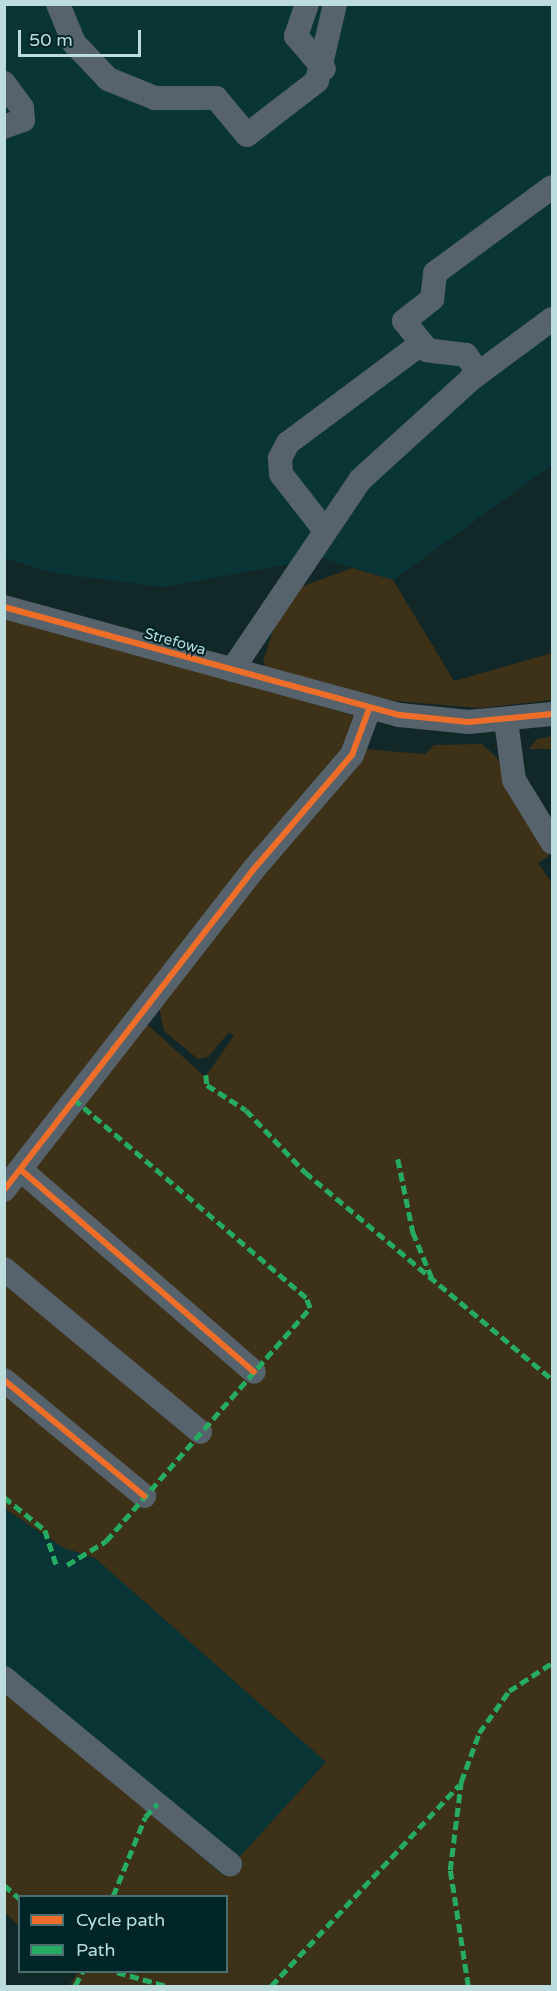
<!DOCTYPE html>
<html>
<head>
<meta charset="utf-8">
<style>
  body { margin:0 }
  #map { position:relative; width:557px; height:1991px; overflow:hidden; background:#122728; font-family:"Varela Round",sans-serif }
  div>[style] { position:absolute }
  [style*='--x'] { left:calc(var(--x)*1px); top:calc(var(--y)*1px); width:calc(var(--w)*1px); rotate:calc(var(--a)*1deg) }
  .built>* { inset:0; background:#0a3537 }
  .green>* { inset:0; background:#3d3118 }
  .minor>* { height:24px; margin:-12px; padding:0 12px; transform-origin:12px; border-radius:12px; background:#56626c }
  .quiet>* { height:4.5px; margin-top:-2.25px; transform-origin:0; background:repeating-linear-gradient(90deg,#26ab63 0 9px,transparent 0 13.5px) }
  .cycleway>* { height:6px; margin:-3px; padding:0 3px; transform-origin:3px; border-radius:3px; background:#ee6e29 }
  span { translate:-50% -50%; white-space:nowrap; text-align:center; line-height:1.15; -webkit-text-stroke:4.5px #002527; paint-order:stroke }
  .street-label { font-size:15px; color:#bcdcde }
  .frame { position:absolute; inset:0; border:6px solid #bcdcde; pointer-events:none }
  .legend { position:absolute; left:18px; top:1895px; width:210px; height:78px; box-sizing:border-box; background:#002527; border:2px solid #4b6e70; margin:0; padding:8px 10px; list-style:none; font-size:18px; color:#bcdcde }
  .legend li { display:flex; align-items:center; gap:12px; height:30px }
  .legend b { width:30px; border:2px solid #4b6e70 }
  .scale { position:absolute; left:18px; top:30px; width:123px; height:27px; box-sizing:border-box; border:3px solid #bcdcde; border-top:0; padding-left:8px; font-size:18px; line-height:21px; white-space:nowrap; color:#bcdcde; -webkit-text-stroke:4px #002527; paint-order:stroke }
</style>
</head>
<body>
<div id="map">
  <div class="built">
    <i style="clip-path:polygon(4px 5px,552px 5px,552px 465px,393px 580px,323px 558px,163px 587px,53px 573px,5px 558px)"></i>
    <i style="clip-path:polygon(4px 1509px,64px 1548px,95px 1558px,326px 1762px,223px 1876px,5px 1691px)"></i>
  </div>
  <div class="green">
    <i style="clip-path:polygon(353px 568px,393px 580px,454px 681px,552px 653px,552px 700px,480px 708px,396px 701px,268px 673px,263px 661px,283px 601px,303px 586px)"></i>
    <i style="clip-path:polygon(evenodd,5px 615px,359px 717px,349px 748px,425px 754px,434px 745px,482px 744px,497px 758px,549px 856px,538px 863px,552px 883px,552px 1986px,69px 1986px,78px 1972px,226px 1972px,226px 1896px,20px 1896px,19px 1926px,5px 1912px,4px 1691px,223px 1875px,326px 1762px,95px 1558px,64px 1548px,5px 1509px,5px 615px,159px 1006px,164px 1031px,198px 1059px,208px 1057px,229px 1032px,234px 1036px,205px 1077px,147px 1024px,159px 1006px)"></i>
    <i style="clip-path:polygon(552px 736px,552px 749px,529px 749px,537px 739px)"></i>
  </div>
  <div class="minor">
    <i style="--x:58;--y:4;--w:42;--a:67.7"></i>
    <i style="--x:74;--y:43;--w:50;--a:46.6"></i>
    <i style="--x:108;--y:79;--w:51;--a:22"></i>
    <i style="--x:155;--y:98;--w:61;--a:0"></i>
    <i style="--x:216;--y:98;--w:48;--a:50"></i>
    <i style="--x:247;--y:135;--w:88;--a:-37.6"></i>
    <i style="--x:317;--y:81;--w:79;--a:-76.8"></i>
    <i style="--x:307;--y:4;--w:34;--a:109"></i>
    <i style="--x:296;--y:36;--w:43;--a:49.7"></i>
    <i style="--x:4;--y:83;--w:31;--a:54"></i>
    <i style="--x:22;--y:108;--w:12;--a:85"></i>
    <i style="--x:23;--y:120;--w:20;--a:160"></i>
    <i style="--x:479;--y:373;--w:22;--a:-126"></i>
    <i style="--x:466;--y:355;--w:39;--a:-173"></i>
    <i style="--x:427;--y:350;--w:37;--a:-128"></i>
    <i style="--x:404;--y:321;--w:36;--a:-38"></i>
    <i style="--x:432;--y:299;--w:26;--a:-83"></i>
    <i style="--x:435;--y:273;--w:145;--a:-36.3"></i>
    <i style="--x:323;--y:528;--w:68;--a:-127.9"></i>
    <i style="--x:281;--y:474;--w:16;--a:-94"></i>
    <i style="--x:280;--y:458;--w:17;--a:-62"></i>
    <i style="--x:288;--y:443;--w:167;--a:-36.7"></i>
    <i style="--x:4;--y:607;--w:410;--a:15.3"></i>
    <i style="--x:400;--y:715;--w:69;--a:5.8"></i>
    <i style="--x:469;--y:722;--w:83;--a:-5.5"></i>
    <i style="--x:232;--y:670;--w:229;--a:-56"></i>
    <i style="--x:360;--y:480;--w:150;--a:-42.3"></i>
    <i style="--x:471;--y:379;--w:101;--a:-36.5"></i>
    <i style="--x:506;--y:721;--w:60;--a:82.3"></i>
    <i style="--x:514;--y:780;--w:73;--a:58.5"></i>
    <i style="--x:21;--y:1170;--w:308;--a:40.9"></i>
    <i style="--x:4;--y:1190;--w:405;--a:-52.1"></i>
    <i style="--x:253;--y:870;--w:152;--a:-49.3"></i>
    <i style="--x:352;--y:755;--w:49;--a:-69.7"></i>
    <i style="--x:4;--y:1269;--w:255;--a:39.7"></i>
    <i style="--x:4;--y:1380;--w:182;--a:39.6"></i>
    <i style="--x:4;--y:1678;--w:293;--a:39.5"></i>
  </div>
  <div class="quiet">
    <i style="--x:206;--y:1075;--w:10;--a:84"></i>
    <i style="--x:207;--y:1085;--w:46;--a:32.7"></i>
    <i style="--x:246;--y:1110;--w:86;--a:46.4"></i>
    <i style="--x:305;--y:1172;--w:322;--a:40"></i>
    <i style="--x:398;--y:1159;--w:75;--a:78.4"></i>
    <i style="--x:413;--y:1232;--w:50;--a:67.6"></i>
    <i style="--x:4;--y:1497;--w:53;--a:38.8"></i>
    <i style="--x:45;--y:1530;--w:40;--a:72"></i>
    <i style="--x:67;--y:1565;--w:46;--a:-31.6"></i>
    <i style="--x:106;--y:1541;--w:310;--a:-48.8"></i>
    <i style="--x:310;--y:1308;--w:11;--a:-112"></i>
    <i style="--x:306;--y:1298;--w:304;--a:-139.5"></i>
    <i style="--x:4;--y:1885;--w:21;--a:41"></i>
    <i style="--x:113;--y:1896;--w:85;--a:-67.9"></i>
    <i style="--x:145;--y:1817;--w:18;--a:-47"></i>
    <i style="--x:117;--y:1972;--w:51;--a:15.9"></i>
    <i style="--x:75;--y:1986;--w:16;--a:-63"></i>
    <i style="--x:271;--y:1986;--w:275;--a:-46.9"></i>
    <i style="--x:468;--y:1986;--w:117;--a:-98.8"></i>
    <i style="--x:450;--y:1870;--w:89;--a:-82.9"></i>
    <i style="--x:461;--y:1782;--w:52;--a:-69.8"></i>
    <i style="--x:479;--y:1733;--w:52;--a:-54.5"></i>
    <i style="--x:509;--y:1691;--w:51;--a:-33.1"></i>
  </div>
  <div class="cycleway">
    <i style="--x:4;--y:607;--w:410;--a:15.3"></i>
    <i style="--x:400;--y:715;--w:69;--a:5.8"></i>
    <i style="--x:469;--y:722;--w:83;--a:-5.5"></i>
    <i style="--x:21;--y:1170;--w:308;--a:40.9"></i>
    <i style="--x:4;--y:1190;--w:405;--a:-52.1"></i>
    <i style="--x:253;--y:870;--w:152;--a:-49.3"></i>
    <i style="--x:352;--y:755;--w:49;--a:-69.7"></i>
    <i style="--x:4;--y:1380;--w:182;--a:39.6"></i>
  </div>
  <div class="street-label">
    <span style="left:175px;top:642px;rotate:16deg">Strefowa</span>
  </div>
  <div class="frame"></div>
  <ul class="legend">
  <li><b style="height:8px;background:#ee6e29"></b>Cycle path</li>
  <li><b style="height:8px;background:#26ab63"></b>Path</li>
  </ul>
  <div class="scale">50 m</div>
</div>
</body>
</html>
